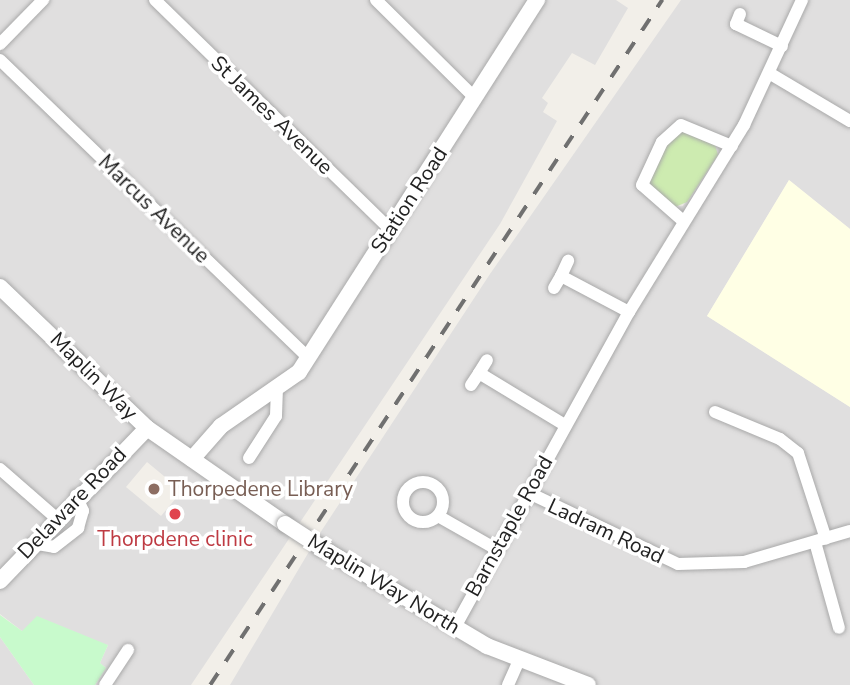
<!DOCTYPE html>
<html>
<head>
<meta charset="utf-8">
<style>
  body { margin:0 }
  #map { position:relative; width:850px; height:685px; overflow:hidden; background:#f2efe9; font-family:"Nunito Sans",sans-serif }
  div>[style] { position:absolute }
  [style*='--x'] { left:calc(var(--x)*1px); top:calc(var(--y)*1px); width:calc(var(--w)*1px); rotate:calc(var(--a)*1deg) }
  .residential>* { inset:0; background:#e0dfdf }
  .education>* { inset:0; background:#ffffe5 }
  .grass>* { inset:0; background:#cdebb0 }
  .park>* { inset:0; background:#c8facc }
  .roads { filter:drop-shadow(0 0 2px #a9a9a9) drop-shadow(0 0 2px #a9a9a9) }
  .minor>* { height:12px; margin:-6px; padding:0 6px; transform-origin:6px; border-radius:6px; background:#fff }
  .minor>.ring { margin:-6px; padding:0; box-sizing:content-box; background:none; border:12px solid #fff; border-radius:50% }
  .tertiary>* { height:16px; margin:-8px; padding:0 8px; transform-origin:8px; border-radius:8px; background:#fff }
  .rail>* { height:3.5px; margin-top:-1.75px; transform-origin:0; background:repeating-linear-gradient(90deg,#707070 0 14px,transparent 0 28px) }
  .bridges { filter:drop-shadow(0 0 2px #a9a9a9) drop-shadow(0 0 2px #a9a9a9) }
  .tertiary-bridge>* { height:16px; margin:-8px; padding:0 8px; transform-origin:8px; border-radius:8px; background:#fff }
  .dots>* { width:19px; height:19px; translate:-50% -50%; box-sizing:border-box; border:4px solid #fff; border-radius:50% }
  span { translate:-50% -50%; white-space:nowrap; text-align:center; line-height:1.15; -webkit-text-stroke:7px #fff; paint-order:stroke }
  .street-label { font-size:21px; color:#222 }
  .education-label { font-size:21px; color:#785e54 }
  .left { translate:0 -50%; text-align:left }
  .health-label { font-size:21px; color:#be3a42 }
</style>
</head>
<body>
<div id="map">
  <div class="residential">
    <i style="clip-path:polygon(evenodd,0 0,616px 0,628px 8px,595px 65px,572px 53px,542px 98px,548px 103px,543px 112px,557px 121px,500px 224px,191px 685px,95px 685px,106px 668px,100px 663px,108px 645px,22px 631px,0 614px,0 0,147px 462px,182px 491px,161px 516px,126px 487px,147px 462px)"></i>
    <i style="clip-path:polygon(evenodd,681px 0,850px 0,850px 229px,789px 180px,707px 316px,850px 407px,850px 685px,230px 685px,320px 533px,490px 274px,681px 0,717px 149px,683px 206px,675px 207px,717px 149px)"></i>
    <i style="clip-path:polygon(0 637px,34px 685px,0 685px)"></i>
  </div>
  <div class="education">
    <i style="clip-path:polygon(789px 180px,850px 229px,850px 407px,707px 316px)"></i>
  </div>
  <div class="grass">
    <i style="clip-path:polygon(685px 130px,715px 145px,718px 155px,687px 202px,675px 207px,650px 190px,647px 176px,674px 133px)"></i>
  </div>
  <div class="park">
    <i style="clip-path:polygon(0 615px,22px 631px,37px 616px,108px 645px,100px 663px,106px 668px,95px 685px,34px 685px,0 637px)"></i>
  </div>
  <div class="roads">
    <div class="minor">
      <i style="--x:155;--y:0;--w:328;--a:44.3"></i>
      <i style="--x:376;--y:0;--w:139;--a:44.7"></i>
      <i style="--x:740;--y:14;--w:11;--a:112"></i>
      <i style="--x:736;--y:24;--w:51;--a:25.6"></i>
      <i style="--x:0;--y:44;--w:62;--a:-45.7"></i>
      <i style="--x:0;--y:60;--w:429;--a:44"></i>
      <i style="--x:769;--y:73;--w:94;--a:30.7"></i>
      <i style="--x:682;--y:220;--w:53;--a:-138.8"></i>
      <i style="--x:642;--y:185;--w:47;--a:-65.1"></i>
      <i style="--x:662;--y:142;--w:25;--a:-42"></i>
      <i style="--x:681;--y:125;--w:55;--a:22.4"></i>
      <i style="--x:561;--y:276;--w:17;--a:-65"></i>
      <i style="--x:554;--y:288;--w:14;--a:-60"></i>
      <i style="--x:561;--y:276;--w:77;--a:27.9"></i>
      <i style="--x:479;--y:373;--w:15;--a:-58"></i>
      <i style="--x:471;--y:385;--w:14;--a:-56"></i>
      <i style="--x:479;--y:373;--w:100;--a:31.2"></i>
      <i style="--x:715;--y:412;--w:70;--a:22.6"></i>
      <i style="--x:780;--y:439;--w:23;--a:38"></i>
      <i style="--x:798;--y:453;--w:90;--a:72"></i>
      <i style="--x:249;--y:458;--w:50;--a:-57.3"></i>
      <i style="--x:276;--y:416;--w:24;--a:-88"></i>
      <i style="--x:0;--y:469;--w:73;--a:41.1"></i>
      <i class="ring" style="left:403px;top:482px;width:28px;height:28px"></i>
      <i style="--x:527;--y:492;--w:167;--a:25.5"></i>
      <i style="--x:678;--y:564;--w:66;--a:-1.7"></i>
      <i style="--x:744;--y:562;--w:110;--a:-16.3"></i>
      <i style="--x:438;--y:516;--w:67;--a:29.6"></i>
      <i style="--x:815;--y:542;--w:89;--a:74.4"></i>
      <i style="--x:32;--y:543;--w:22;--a:10"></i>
      <i style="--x:54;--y:547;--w:31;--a:-38"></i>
      <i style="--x:78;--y:528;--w:18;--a:-74"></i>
      <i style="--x:83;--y:511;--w:17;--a:-114"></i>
      <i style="--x:455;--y:627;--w:360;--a:-61.1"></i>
      <i style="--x:629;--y:312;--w:220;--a:-58.4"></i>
      <i style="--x:744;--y:125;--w:138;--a:-65.1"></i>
      <i style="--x:105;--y:685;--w:42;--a:-56.7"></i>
      <i style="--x:508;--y:685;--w:27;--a:-66"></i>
    </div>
    <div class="tertiary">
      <i style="--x:0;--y:287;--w:204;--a:43.8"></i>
      <i style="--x:147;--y:428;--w:168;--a:34.8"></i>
      <i style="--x:192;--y:459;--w:44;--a:-48.7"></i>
      <i style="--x:221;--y:426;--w:95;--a:-34.7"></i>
      <i style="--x:299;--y:372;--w:442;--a:-57.4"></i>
      <i style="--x:322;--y:548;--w:192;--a:30.7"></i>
      <i style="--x:487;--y:646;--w:108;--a:21.1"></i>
      <i style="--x:0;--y:581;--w:212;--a:-46.1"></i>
    </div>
  </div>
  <div class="rail">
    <i style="--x:210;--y:685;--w:821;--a:-56.58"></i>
  </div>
  <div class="bridges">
    <div class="tertiary-bridge">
      <i style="--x:285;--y:524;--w:44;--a:33"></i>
    </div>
  </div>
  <div class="dots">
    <i style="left:154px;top:489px;background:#8d6e63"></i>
    <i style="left:175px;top:514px;background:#e0444e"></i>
  </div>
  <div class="street-label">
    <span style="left:272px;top:115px;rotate:44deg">St James Avenue</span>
    <span style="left:409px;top:200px;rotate:-57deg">Station Road</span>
    <span style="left:154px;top:209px;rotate:44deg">Marcus Avenue</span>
    <span style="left:94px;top:376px;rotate:45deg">Maplin Way</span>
    <span style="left:72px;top:503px;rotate:-46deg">Delaware Road</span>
    <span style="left:509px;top:526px;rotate:-61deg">Barnstaple Road</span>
    <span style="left:606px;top:531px;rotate:25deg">Ladram Road</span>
    <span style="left:384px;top:584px;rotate:31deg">Maplin Way North</span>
  </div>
  <div class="education-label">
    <span class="left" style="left:168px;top:489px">Thorpedene Library</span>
  </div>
  <div class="health-label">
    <span style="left:175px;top:539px">Thorpdene clinic</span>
  </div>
</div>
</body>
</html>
